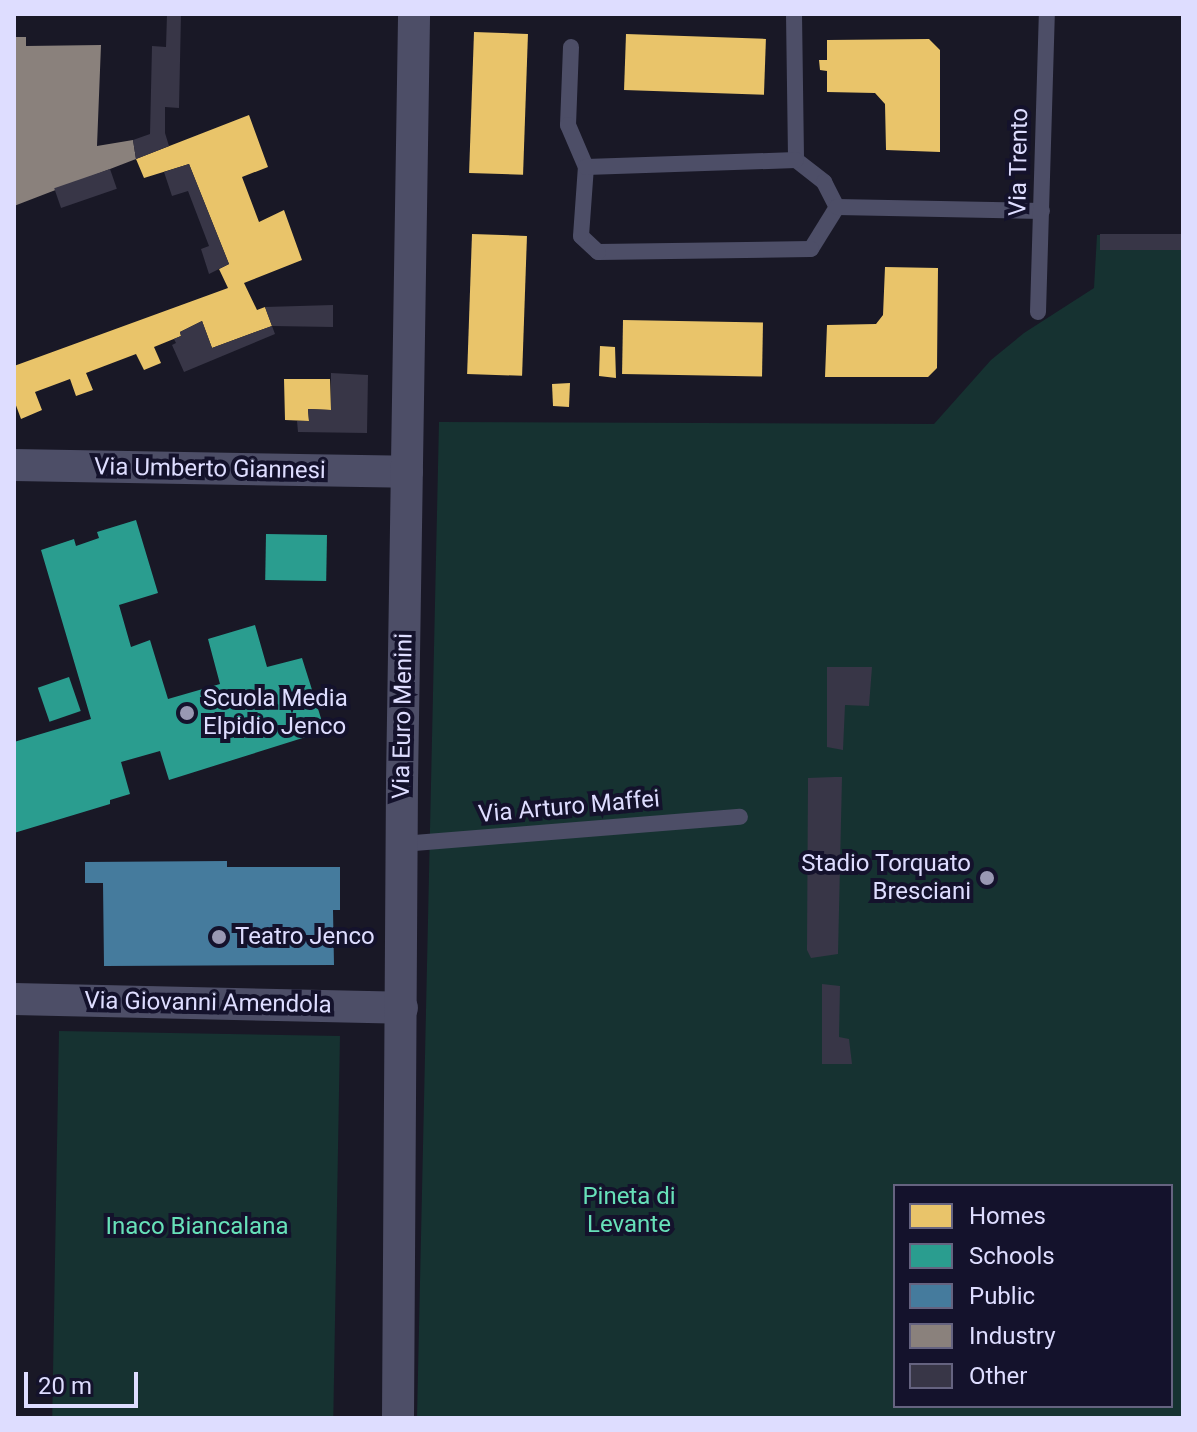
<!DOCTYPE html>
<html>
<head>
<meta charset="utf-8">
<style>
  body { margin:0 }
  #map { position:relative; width:1197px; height:1432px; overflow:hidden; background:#191826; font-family:Roboto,sans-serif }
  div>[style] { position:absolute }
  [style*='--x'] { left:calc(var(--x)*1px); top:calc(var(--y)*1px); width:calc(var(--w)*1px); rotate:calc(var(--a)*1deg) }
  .green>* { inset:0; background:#163231; transform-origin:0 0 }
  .homes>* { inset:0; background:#e9c46a; transform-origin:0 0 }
  .schools>* { inset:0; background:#2a9d8f; transform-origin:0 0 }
  .public>* { inset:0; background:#457b9d }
  .industry>* { inset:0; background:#8a817c }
  .building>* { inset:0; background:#383647; transform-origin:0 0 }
  .service>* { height:16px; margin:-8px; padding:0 8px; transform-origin:8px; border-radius:8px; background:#4d4e67 }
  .minor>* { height:32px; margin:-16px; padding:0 16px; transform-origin:16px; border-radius:16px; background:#4d4e67 }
  .dots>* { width:22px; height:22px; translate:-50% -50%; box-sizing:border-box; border:4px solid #14122c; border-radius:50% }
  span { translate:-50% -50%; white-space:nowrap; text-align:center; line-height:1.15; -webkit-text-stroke:8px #14122c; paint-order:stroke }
  .street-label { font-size:24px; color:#deddff }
  .poi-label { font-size:24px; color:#deddff }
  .left { translate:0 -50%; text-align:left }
  .right { translate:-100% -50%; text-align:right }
  .park-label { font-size:24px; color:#67e1b9 }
  .frame { position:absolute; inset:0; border:16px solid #deddff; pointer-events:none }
  .legend { position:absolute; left:893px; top:1184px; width:280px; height:224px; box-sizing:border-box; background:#14122c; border:2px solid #656380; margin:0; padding:10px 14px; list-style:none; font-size:24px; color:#deddff }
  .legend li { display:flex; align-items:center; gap:16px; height:40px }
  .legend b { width:40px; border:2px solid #656380 }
  .scale { position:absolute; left:24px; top:1372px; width:114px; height:36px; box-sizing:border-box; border:4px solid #deddff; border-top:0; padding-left:10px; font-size:24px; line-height:28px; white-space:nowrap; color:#deddff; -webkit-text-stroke:6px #14122c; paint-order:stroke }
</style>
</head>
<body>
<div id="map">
  <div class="green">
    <i style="clip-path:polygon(evenodd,1097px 235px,1183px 236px,1183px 1418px,417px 1418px,439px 422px,934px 424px,991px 360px,1024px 333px,1094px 288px,1097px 235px,895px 1186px,1171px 1186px,1171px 1406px,895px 1406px,895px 1186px)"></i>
    <i style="left:59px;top:1031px;width:281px;height:387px;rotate:1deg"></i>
  </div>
  <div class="homes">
    <i style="left:474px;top:32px;width:54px;height:141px;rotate:2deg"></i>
    <i style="left:626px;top:34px;width:140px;height:56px;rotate:2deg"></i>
    <i style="clip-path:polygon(929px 39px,940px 50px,940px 152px,886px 150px,885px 104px,875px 93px,827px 92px,827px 71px,820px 70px,819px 60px,827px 60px,827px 40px)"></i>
    <i style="clip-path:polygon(249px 115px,268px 167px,242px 177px,259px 222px,284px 210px,302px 260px,244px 283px,257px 310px,265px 307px,272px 326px,212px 348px,202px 321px,180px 332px,181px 336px,154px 347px,161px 363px,144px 370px,136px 354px,86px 373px,93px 390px,76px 396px,70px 379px,35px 392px,42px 410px,21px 419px,14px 400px,14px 366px,228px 288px,219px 269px,229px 264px,189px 164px,144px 178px,136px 159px)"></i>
    <i style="left:472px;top:234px;width:55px;height:140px;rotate:2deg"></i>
    <i style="clip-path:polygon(885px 267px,938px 268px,937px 368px,928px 377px,825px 377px,827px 325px,876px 324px,883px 315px)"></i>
    <i style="left:623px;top:320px;width:140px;height:54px;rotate:1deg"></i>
    <i style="clip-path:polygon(600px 346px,615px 347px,616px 378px,599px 376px)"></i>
    <i style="clip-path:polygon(284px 379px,330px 379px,331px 410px,308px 409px,309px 421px,285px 420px)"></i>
    <i style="clip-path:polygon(570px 383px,569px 407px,553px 406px,552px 384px)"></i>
  </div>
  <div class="schools">
    <i style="clip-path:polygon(136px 520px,158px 593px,119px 605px,131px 647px,150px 640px,168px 699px,220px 684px,208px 639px,255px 625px,267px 667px,302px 658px,325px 731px,169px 780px,160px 751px,121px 762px,130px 794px,110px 800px,110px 804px,14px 833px,14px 742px,91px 719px,41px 550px,74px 539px,76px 546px,99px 538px,97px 532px)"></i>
    <i style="left:266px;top:534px;width:61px;height:46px;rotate:1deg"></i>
    <i style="left:69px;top:677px;width:36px;height:33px;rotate:71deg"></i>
  </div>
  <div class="public">
    <i style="clip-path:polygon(227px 861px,227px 867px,340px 867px,340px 910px,333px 910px,334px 965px,104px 966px,103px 883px,85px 883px,85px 862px)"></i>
  </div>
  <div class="industry">
    <i style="clip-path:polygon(14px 37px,26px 37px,26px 46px,101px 45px,97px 146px,133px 140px,136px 159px,14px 206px)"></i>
  </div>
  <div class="building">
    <i style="clip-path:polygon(167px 14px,181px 14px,179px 108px,165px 107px,165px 133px,169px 146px,136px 159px,133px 140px,150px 134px,152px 46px,166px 47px)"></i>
    <i style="clip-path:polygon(189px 164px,229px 264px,209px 274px,201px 249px,209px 246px,188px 191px,172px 196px,164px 172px)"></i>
    <i style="left:110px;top:169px;width:21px;height:59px;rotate:71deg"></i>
    <i style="left:1183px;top:234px;width:16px;height:83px;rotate:90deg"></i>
    <i style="clip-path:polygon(333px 305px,333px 327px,272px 326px,265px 307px)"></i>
    <i style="clip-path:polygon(202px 321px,212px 348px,272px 326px,275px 334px,184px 372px,172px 345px,176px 343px,174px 339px,181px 336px,180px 332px)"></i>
    <i style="clip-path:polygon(331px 373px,368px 375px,367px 433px,298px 432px,297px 421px,309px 421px,308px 409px,331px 410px)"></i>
    <i style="clip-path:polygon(827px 667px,872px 667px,869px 706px,845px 705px,843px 750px,827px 747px)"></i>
    <i style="clip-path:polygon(834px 777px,842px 777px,838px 954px,811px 958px,807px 950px,808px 778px)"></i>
    <i style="clip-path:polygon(822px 984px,840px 986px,839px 1037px,849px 1039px,852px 1064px,822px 1064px)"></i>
  </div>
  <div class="service">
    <i style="--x:794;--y:14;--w:146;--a:89.2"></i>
    <i style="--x:571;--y:47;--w:78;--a:92.2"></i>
    <i style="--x:568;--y:125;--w:46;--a:66.8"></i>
    <i style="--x:796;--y:160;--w:36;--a:38"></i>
    <i style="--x:824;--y:182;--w:28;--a:63"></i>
    <i style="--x:837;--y:207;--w:49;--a:121.8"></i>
    <i style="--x:811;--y:249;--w:213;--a:179.2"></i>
    <i style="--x:598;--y:252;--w:23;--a:-137"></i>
    <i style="--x:581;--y:236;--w:69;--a:-85.9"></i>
    <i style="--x:586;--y:167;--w:210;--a:-1.9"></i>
    <i style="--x:837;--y:207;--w:205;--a:1.1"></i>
    <i style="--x:1038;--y:312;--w:298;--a:-88.3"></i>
    <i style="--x:402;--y:844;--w:339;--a:-4.6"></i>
  </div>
  <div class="minor">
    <i style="--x:14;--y:465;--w:393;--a:1"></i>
    <i style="--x:14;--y:999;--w:388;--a:1.3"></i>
    <i style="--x:398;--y:1418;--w:636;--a:-89.64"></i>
    <i style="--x:402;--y:782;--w:768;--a:-89.1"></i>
  </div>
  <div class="dots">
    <i style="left:187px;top:713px;background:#9998b3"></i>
    <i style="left:987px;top:878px;background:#9998b3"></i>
    <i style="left:219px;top:937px;background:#9998b3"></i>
  </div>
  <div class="street-label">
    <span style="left:1019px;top:162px;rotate:-89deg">Via Trento</span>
    <span style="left:210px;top:469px;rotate:1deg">Via Umberto Giannesi</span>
    <span style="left:403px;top:716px;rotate:-89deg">Via Euro Menini</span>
    <span style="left:569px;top:807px;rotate:-5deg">Via Arturo Maffei</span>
    <span style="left:208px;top:1003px;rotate:1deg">Via Giovanni Amendola</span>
  </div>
  <div class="poi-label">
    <span class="left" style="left:203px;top:713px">Scuola Media<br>Elpidio Jenco</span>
    <span class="right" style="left:971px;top:878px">Stadio Torquato<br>Bresciani</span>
    <span class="left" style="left:235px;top:937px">Teatro Jenco</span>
  </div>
  <div class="park-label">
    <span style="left:629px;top:1211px">Pineta di<br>Levante</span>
    <span style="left:197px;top:1227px">Inaco Biancalana</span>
  </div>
  <div class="frame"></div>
  <ul class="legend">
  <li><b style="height:22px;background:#e9c46a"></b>Homes</li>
  <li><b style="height:22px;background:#2a9d8f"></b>Schools</li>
  <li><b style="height:22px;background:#457b9d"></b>Public</li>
  <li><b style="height:22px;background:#8a817c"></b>Industry</li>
  <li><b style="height:22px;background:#383647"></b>Other</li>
  </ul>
  <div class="scale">20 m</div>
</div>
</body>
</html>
